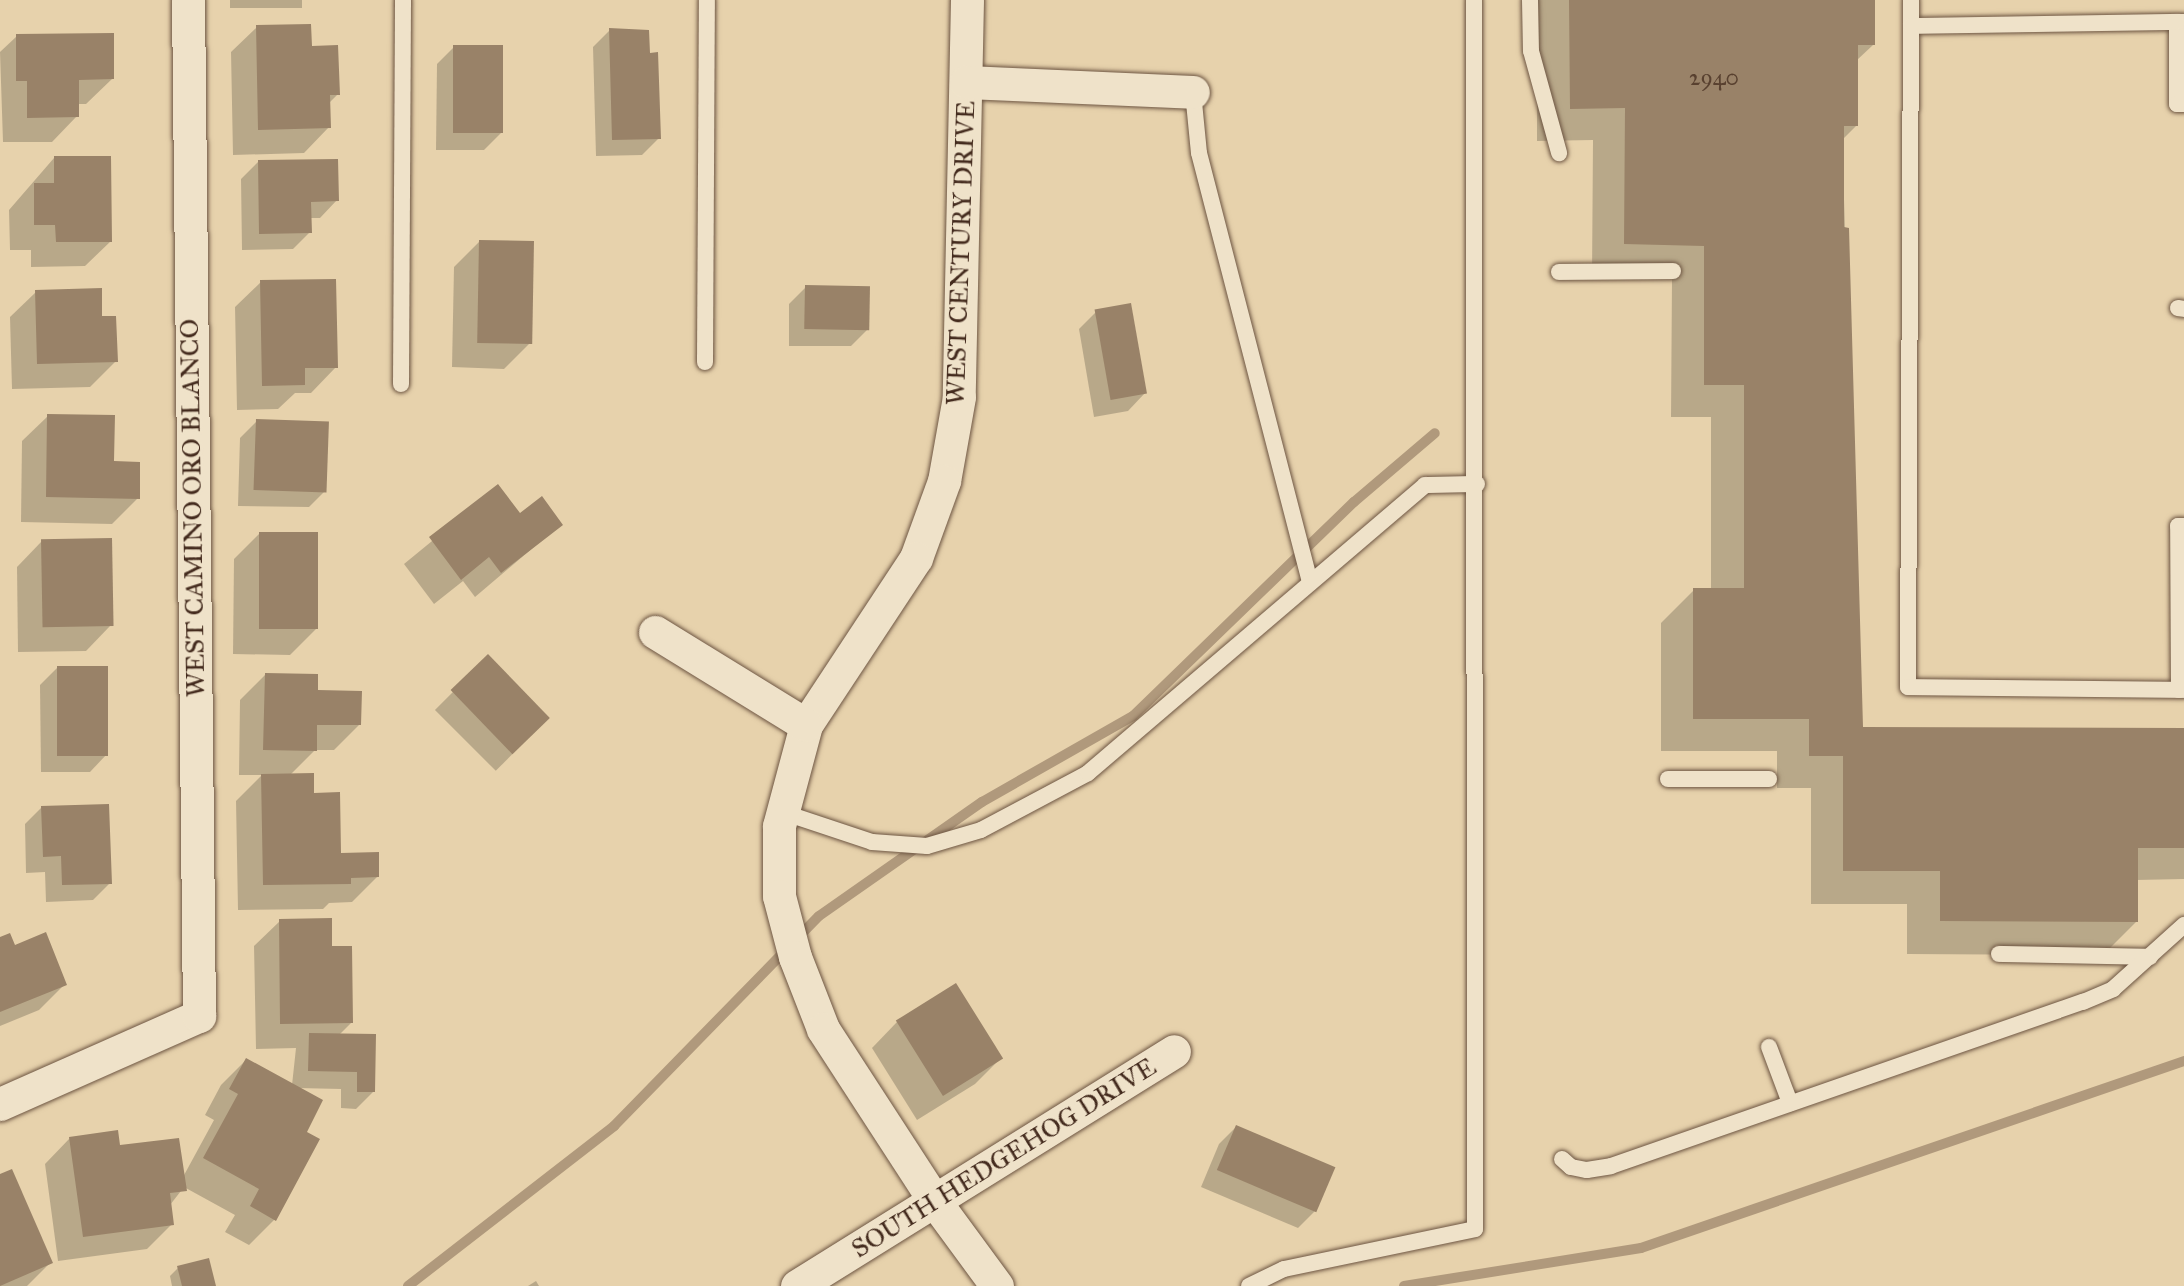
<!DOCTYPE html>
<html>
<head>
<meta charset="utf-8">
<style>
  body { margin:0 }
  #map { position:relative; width:2184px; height:1286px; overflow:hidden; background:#e7d2ac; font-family:"IM FELL Great Primer",serif }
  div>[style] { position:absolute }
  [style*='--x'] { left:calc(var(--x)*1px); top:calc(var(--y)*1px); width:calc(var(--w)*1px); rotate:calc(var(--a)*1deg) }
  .shadow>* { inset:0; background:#0003; transform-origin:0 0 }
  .stream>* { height:10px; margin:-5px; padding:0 5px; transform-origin:5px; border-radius:5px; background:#b0997c }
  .building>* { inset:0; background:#998268; transform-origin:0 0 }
  .roads { filter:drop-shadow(0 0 2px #6d5542) drop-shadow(0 0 2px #6d5542) }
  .service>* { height:16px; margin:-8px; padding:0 8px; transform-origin:8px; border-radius:8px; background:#efe2c9 }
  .minor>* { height:33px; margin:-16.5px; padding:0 16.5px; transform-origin:16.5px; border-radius:16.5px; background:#efe2c9 }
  span { translate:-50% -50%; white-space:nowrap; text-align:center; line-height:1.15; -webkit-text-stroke:5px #efe2c9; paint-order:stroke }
  .number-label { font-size:23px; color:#594130 }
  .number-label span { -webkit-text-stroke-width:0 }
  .street-label { font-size:26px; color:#442b1e }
</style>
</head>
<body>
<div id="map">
  <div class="shadow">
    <i style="left:230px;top:0;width:72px;height:8px"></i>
    <i style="clip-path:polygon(1537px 0,1873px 0,1873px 45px,1856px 61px,1856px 126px,1842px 140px,1862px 729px,2184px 730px,2184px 879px,2136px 880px,2136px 922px,2103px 955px,1907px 954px,1907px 904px,1811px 904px,1811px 788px,1777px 788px,1777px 751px,1661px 751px,1661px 623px,1694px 590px,1711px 590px,1711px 417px,1671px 417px,1672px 278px,1592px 277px,1593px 140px,1537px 141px)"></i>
    <i style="clip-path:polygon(257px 27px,310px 48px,338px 94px,328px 104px,329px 127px,304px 153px,233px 155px,231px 52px)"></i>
    <i style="clip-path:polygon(610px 30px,659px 138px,642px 155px,596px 156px,593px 47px)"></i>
    <i style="clip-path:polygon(17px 36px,112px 79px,86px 104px,77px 104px,77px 116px,52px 142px,3px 142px,0 52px)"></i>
    <i style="clip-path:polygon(454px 47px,501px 133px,484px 150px,436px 150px,437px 64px)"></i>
    <i style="clip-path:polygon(54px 158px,111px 241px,85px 266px,31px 267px,31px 250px,10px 250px,9px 210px)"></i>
    <i style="clip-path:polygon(258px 162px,337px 200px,320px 218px,310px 218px,310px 232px,293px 249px,242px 250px,241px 179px)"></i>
    <i style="clip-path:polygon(479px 242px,530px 343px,504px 369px,452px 367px,454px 267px)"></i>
    <i style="clip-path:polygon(261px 282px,336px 367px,311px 393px,295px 393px,278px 409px,237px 410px,235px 307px)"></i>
    <i style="clip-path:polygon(806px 287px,868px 329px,851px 346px,789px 346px,789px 304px)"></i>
    <i style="clip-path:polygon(36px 292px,101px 318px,116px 361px,90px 387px,12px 389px,10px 317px)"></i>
    <i style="clip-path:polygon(1096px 312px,1145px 393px,1128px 411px,1094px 417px,1079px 329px)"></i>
    <i style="clip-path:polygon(48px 416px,112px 463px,138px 498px,112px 524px,21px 522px,22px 441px)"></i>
    <i style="clip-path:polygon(257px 421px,326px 490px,309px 507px,238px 506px,240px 438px)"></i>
    <i style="clip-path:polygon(498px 487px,520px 516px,561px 524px,475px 597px,463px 581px,434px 604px,404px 564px)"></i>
    <i style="clip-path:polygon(260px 533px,316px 629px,290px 655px,233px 654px,234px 559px)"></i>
    <i style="clip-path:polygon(42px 541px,111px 625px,86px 651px,18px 652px,17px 567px)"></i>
    <i style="left:488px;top:657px;width:86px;height:75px;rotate:45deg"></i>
    <i style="clip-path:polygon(57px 668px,107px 754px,90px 772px,41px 772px,40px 685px)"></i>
    <i style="clip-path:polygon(265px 675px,316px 692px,359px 725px,334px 750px,315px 750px,290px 775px,339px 855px,377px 877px,352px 902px,329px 903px,323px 909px,238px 910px,236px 801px,262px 775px,239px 775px,240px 700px)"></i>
    <i style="clip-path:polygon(42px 807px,110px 883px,93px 900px,46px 902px,45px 872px,26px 873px,25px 824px)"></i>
    <i style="clip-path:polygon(280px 921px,330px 948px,351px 1023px,339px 1035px,373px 1092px,356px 1109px,341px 1108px,341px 1089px,297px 1088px,274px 1220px,249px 1245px,225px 1232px,235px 1215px,184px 1187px,170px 1205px,172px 1224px,147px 1249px,58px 1261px,45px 1164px,70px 1138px,118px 1147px,183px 1177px,214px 1120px,205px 1115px,221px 1085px,246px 1060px,292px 1085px,296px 1048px,256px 1049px,254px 946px)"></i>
    <i style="clip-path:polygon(0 939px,65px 984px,39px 1010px,0 1026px)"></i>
    <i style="clip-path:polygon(897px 1022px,1001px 1058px,975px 1084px,917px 1120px,872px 1048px)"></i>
    <i style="clip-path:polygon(1236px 1127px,1315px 1211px,1298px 1228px,1201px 1187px,1219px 1144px)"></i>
    <i style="clip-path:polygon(0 1176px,51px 1262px,27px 1286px,0 1286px)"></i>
    <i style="clip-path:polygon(178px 1268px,214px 1286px,172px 1286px,170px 1276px)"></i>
    <i style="clip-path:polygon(536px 1281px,539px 1286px,528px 1286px)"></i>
  </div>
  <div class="stream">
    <i style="--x:408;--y:1286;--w:261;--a:-37.8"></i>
    <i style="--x:614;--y:1126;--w:293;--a:-45.7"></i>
    <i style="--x:819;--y:916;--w:199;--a:-35"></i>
    <i style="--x:982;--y:802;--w:174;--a:-29.7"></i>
    <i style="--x:1133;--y:716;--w:308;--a:-44.1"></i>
    <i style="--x:1354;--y:502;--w:106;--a:-40.4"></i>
    <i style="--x:1404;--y:1286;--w:240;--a:-9.1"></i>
    <i style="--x:1641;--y:1248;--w:574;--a:-19"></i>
  </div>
  <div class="building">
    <i style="clip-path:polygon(1569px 0,1875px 0,1875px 45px,1858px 45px,1858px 126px,1844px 126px,1844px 227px,1849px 228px,1863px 727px,2184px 728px,2184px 848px,2138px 848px,2138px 922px,1940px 921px,1940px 871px,1843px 871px,1843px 756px,1809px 756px,1809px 719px,1693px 719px,1693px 588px,1744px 588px,1744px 385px,1704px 385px,1704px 246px,1624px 244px,1625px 108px,1570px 109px)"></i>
    <i style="clip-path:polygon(311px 24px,312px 46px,338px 45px,340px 95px,330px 95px,331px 128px,258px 130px,256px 25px)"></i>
    <i style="clip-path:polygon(609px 28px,649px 30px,650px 53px,658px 52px,661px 139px,612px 140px)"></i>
    <i style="clip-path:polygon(114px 33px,114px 79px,79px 80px,79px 117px,27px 118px,27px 81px,16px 81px,16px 34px)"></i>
    <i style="left:453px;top:45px;width:50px;height:88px"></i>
    <i style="clip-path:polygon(54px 156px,111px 156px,112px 242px,56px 242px,55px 225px,34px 225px,34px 183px,54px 183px)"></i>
    <i style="clip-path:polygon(338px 159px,339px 201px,311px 202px,312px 233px,259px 234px,258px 160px)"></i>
    <i style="left:479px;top:240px;width:55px;height:103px;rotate:1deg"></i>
    <i style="clip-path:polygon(336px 279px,338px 368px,305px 368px,305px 385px,262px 386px,260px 280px)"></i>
    <i style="left:805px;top:285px;width:65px;height:44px;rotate:1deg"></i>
    <i style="clip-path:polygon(102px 288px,102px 316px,116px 316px,118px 362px,37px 364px,35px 290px)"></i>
    <i style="left:1131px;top:303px;width:92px;height:37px;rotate:80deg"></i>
    <i style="clip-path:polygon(47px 414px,115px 415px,114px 461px,140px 462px,140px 499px,46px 497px)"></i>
    <i style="left:256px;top:419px;width:73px;height:71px;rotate:2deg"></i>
    <i style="clip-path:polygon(498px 484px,520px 513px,542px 496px,563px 525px,501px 573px,489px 557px,461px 580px,429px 537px)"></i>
    <i style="left:259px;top:532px;width:59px;height:97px"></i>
    <i style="left:112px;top:538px;width:88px;height:71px;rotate:89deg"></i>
    <i style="left:488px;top:654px;width:89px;height:52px;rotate:46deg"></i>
    <i style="left:57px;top:666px;width:51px;height:90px"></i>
    <i style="clip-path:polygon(265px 673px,318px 674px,318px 690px,362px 691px,361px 725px,317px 725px,317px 751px,263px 750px)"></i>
    <i style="clip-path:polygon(314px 773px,314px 793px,340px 792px,341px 853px,379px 852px,379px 877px,351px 878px,351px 884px,263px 885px,261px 774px)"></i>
    <i style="clip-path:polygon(109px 804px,112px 884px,62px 885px,61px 856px,43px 857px,41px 806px)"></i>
    <i style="clip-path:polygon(332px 918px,332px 946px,352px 946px,353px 1023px,280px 1024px,279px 919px)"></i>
    <i style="clip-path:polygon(46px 932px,67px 985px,0 1012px,0 937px,10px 933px,15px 945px)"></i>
    <i style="left:956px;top:983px;width:89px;height:71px;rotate:58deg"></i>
    <i style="clip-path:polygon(309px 1033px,376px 1034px,375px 1092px,357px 1092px,357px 1072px,308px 1071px)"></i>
    <i style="clip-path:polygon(246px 1058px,323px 1100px,307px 1132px,320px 1139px,276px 1221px,250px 1206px,259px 1189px,203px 1158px,238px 1094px,229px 1089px)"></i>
    <i style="left:1236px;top:1125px;width:108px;height:49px;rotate:23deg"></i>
    <i style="clip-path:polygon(118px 1130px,120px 1145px,179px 1138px,187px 1191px,170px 1193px,174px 1225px,83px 1237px,69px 1137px)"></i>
    <i style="clip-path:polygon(12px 1169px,53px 1263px,0 1286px,0 1174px)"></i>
    <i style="clip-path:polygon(209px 1258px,216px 1286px,182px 1286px,177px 1266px)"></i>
  </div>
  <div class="roads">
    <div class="service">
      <i style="--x:1530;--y:0;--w:51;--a:88.9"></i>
      <i style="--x:1531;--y:51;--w:106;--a:74.6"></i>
      <i style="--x:1911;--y:0;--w:687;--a:90.25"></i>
      <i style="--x:1908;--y:687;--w:276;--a:0.6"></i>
      <i style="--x:2184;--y:22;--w:7;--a:180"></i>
      <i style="--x:2177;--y:22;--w:82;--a:90"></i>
      <i style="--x:2177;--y:104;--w:7;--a:0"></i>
      <i style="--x:1911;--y:26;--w:266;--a:-0.9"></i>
      <i style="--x:1193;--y:92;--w:61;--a:84.4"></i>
      <i style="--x:1199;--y:153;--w:444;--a:75.5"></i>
      <i style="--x:1559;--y:272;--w:114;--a:-0.5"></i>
      <i style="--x:2178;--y:308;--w:6;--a:9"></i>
      <i style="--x:705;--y:362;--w:362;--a:-89.7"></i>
      <i style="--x:401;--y:384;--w:384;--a:-89.7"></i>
      <i style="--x:2179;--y:690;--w:164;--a:-90.3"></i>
      <i style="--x:2178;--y:526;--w:6;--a:0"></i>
      <i style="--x:1668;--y:779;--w:101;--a:0"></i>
      <i style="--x:782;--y:812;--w:95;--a:18.4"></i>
      <i style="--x:872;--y:842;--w:55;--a:4.2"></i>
      <i style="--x:927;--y:846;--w:56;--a:-16.5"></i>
      <i style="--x:981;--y:830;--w:121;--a:-28"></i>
      <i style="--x:1088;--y:773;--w:443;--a:-40.5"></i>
      <i style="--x:1425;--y:485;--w:52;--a:-1.1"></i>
      <i style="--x:1999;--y:954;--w:151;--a:1.1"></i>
      <i style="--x:1769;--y:1047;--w:60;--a:69.4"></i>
      <i style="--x:1562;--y:1159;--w:12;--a:42"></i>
      <i style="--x:1571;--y:1167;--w:16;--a:11"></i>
      <i style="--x:1587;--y:1170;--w:24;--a:-9"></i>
      <i style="--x:1611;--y:1166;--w:500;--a:-19.2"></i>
      <i style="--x:2083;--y:1002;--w:33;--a:-23"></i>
      <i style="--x:2113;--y:989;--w:96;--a:-42"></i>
      <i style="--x:1249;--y:1286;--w:39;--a:-26"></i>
      <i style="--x:1284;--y:1269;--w:195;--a:-11.8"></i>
      <i style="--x:1475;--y:1229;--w:1229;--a:-90.05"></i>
    </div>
    <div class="minor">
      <i style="--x:967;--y:0;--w:397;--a:91.2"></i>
      <i style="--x:959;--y:397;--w:85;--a:100.1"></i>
      <i style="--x:944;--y:481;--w:82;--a:110"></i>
      <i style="--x:916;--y:558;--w:200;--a:123.4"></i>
      <i style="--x:806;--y:725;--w:105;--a:105"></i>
      <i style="--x:779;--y:826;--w:70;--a:90"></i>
      <i style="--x:779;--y:896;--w:63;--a:75.3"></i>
      <i style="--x:795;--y:957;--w:77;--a:68.7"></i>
      <i style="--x:823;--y:1029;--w:207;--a:57"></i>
      <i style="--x:936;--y:1203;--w:103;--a:53.7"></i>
      <i style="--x:966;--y:82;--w:227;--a:2.5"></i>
      <i style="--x:655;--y:632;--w:177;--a:31.6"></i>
      <i style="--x:0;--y:1104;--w:218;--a:-23.9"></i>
      <i style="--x:199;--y:1016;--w:1016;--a:-90.62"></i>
      <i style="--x:797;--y:1286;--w:444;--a:-31.9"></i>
    </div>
  </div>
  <div class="number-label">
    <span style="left:1714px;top:77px">2940</span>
  </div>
  <div class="street-label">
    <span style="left:961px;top:253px;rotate:-88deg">WEST CENTURY DRIVE</span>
    <span style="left:193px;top:508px;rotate:-91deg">WEST CAMINO ORO BLANCO</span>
    <span style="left:1004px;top:1158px;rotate:-32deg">SOUTH HEDGEHOG DRIVE</span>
  </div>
</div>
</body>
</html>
